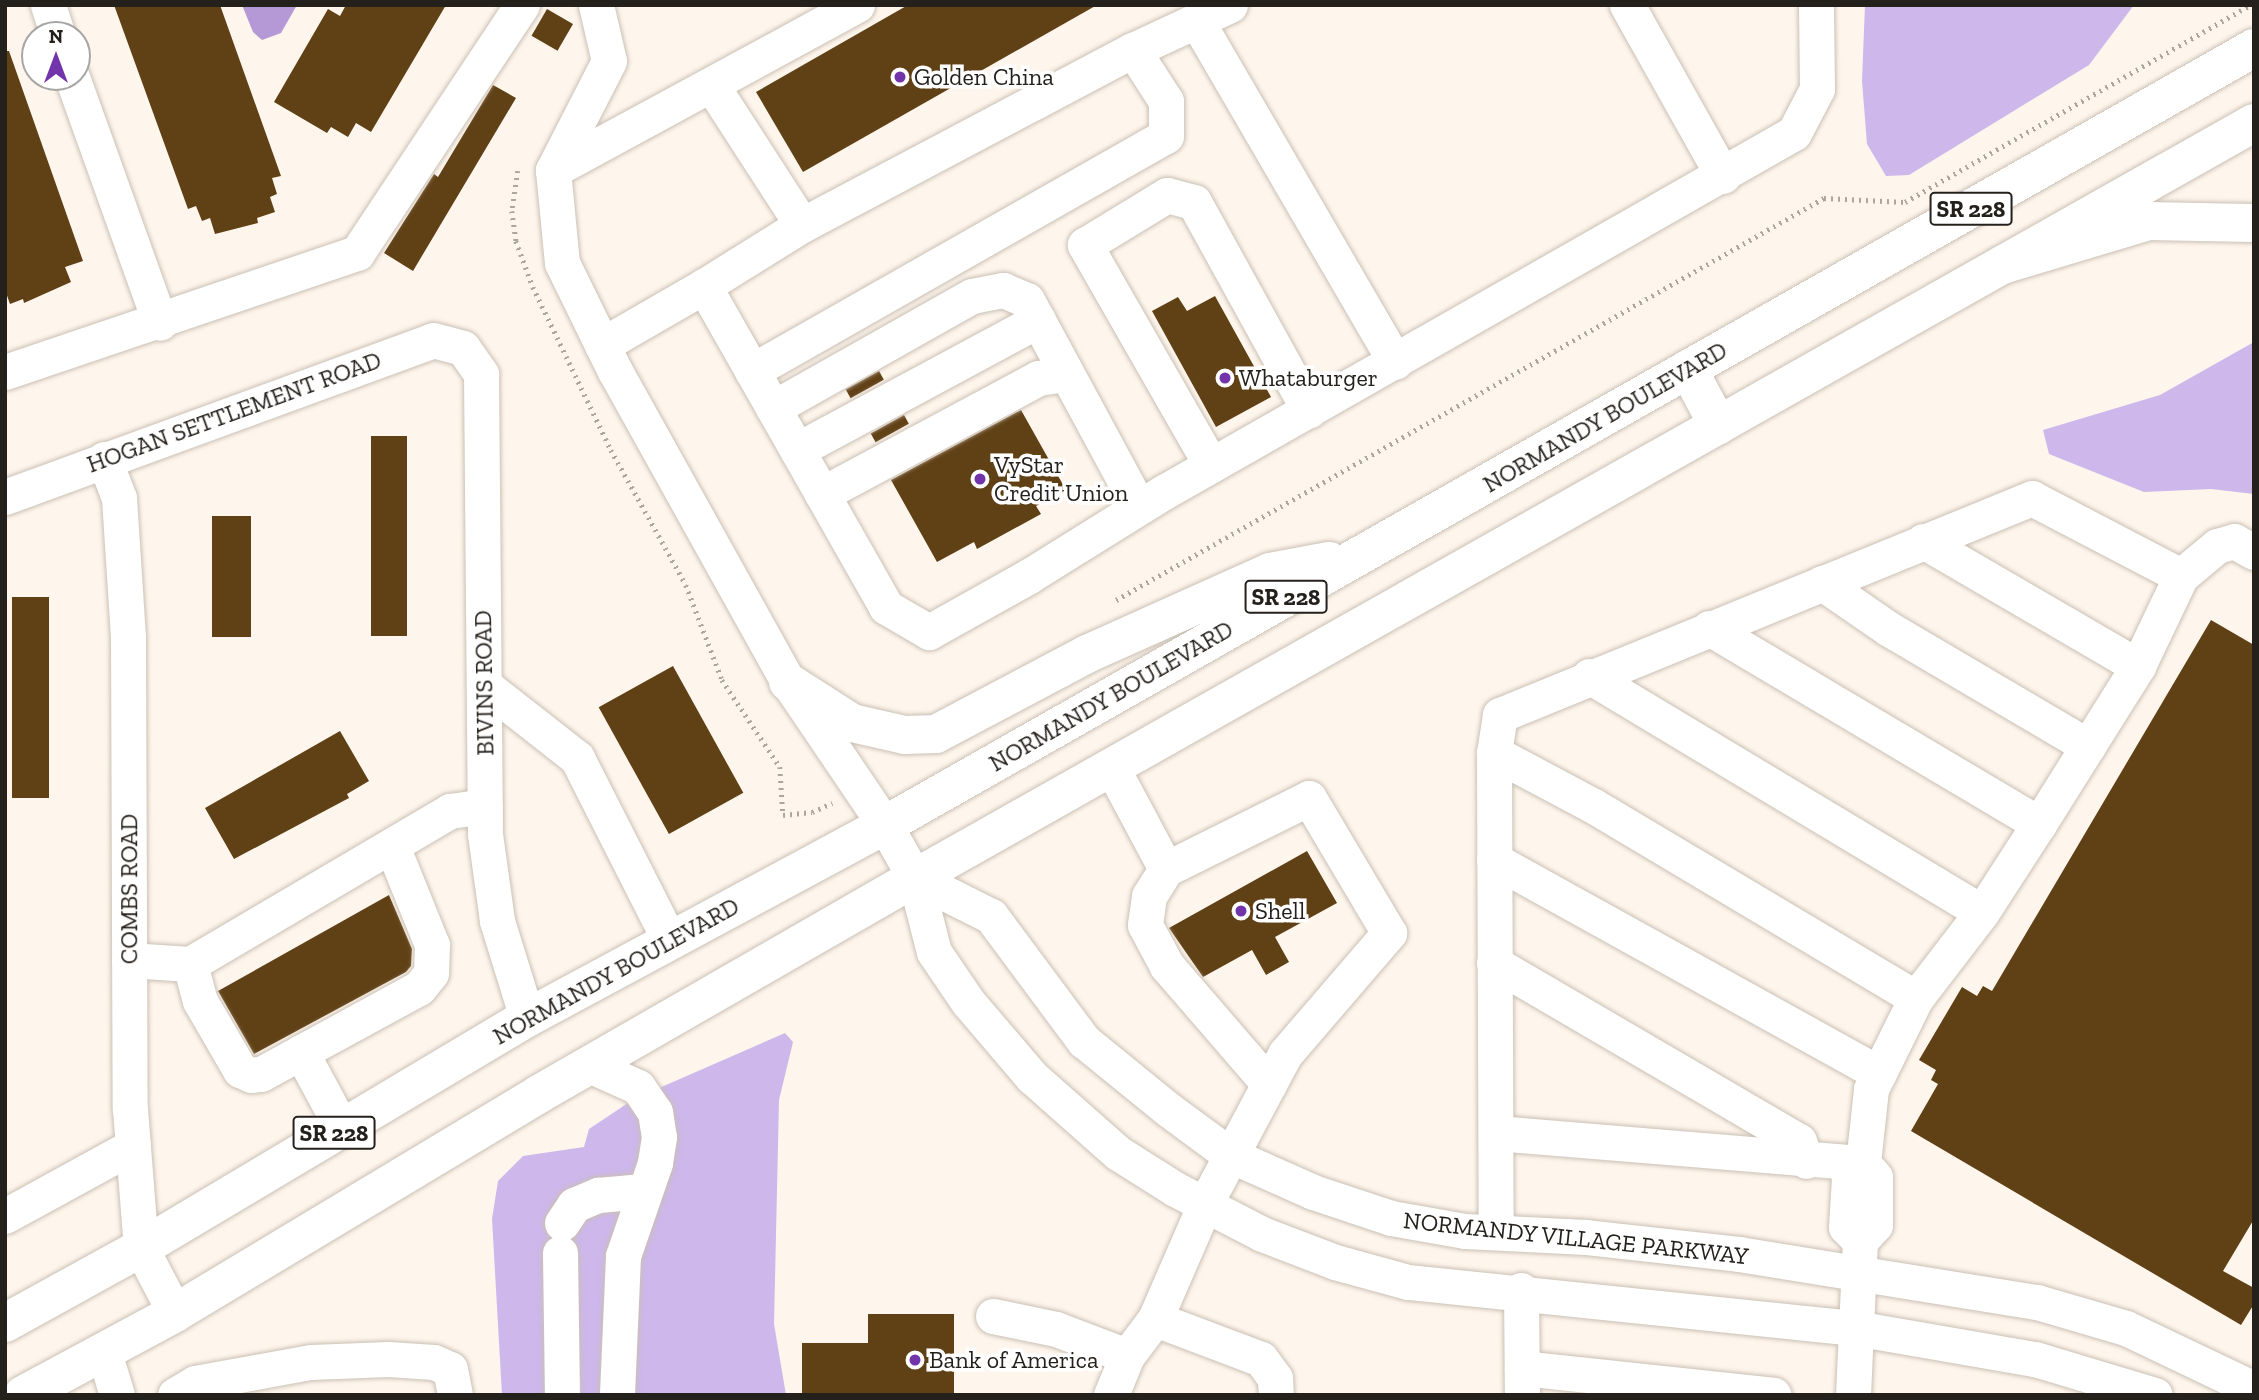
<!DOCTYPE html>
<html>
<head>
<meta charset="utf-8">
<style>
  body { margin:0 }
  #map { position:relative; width:2259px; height:1400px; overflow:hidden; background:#fef5ec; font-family:"Zilla Slab",serif }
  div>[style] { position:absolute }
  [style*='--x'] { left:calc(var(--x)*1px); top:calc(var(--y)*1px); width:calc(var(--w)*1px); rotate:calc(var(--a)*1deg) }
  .green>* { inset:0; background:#cdb7eb }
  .water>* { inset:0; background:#b499d6 }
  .building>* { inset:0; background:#604015; transform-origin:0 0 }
  .path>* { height:4.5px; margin-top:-2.25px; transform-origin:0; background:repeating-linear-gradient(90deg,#ada69e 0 2px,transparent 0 7px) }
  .roads { filter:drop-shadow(0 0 2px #cac0b4) drop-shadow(0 0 2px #cac0b4) }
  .minor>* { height:35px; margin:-17.5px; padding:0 17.5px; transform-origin:17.5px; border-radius:17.5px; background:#fff }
  .major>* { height:38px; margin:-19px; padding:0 19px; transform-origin:19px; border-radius:19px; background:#fff }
  .highway>* { height:38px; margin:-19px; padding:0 19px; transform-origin:19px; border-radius:19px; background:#fff }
  .dots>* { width:19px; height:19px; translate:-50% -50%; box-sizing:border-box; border:4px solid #fff; border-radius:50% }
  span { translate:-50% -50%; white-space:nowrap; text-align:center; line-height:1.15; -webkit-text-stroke:7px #fff; paint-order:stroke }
  .shield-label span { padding:2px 5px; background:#fff; border:2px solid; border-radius:5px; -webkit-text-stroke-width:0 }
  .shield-label { font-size:23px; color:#24201c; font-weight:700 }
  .poi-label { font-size:24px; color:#24201c }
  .left { translate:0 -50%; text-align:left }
  .street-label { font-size:24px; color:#24201c }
  .frame { position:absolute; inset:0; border:7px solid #24201c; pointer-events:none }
  .north { position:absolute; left:21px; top:21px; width:70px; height:70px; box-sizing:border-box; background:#fff; border:2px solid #a7a6a4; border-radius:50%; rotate:0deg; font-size:19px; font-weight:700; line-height:28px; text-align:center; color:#24201c }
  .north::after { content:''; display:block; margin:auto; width:24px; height:32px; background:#7134aa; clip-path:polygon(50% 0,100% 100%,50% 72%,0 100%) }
</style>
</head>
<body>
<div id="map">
  <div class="green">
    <i style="clip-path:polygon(1865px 5px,2134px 5px,2089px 65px,1909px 175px,1886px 176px,1867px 144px,1862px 81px)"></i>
    <i style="clip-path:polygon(2254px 342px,2254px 494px,2211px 489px,2144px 492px,2049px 454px,2043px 430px,2160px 395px)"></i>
    <i style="clip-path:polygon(785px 1033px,793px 1042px,779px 1100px,774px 1324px,786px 1395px,502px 1395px,492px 1219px,498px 1181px,523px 1156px,584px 1147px,589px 1129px,634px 1099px)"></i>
  </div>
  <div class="water">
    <i style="clip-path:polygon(242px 5px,297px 5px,281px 33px,262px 40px,253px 32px)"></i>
  </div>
  <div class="building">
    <i style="clip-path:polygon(114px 5px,220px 5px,281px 176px,272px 178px,277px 194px,270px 197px,275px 212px,257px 218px,258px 223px,215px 234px,210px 218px,202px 221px,196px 206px,188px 209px)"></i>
    <i style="clip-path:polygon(346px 5px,446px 5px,371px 132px,356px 123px,348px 137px,331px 127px,327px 133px,274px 102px,328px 9px,340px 16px)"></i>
    <i style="clip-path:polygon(908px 5px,1097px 5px,803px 172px,756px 92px)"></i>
    <i style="left:547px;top:9px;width:30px;height:31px;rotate:30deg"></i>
    <i style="clip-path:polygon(5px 51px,9px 51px,83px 261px,65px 267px,71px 282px,24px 303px,23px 299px,10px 304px,5px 290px)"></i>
    <i style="clip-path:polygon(493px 85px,516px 98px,413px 271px,384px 253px,434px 174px,438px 177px)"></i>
    <i style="clip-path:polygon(1215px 296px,1271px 397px,1216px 427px,1152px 311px,1178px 297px,1187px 311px)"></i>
    <i style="left:879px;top:371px;width:10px;height:38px;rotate:61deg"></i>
    <i style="clip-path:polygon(1021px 410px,1066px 490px,1036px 506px,1041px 514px,977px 549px,974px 542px,937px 562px,891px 480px)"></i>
    <i style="left:904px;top:415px;width:10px;height:38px;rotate:61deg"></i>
    <i style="left:371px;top:436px;width:36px;height:200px"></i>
    <i style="left:212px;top:516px;width:39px;height:121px"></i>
    <i style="left:12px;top:597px;width:37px;height:201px"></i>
    <i style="clip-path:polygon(2211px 620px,2254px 645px,2254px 1219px,2223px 1271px,2254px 1288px,2254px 1304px,2241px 1325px,1911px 1131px,1938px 1084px,1931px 1080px,1936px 1070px,1919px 1060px,1962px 987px,1977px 996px,1983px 986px,1992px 991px)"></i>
    <i style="left:673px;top:666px;width:145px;height:85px;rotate:61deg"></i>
    <i style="clip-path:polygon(340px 731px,369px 781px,347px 794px,349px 798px,234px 859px,205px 808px)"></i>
    <i style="clip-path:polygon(1307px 851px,1337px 903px,1275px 937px,1289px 962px,1266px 975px,1252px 950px,1203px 977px,1169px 928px)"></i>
    <i style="clip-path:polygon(389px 895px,412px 949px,411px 966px,406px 972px,254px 1054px,218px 991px)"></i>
    <i style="clip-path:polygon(868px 1314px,954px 1314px,954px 1395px,802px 1394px,802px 1343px,868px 1343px)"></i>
  </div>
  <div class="path">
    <i style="--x:518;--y:171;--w:40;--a:98.5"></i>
    <i style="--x:512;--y:211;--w:30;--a:82"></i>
    <i style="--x:516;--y:241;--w:49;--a:69.7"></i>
    <i style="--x:533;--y:287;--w:181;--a:64.4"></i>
    <i style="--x:611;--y:450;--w:154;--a:60.9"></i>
    <i style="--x:686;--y:585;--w:102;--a:69.2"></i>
    <i style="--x:722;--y:680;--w:105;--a:56.3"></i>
    <i style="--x:780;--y:767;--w:48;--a:86.4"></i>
    <i style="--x:783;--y:815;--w:29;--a:-6"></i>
    <i style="--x:812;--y:812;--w:22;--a:-24"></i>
    <i style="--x:1116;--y:600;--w:814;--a:-29.59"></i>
    <i style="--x:1824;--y:198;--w:81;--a:2.8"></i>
    <i style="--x:1905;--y:202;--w:398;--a:-29.7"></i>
  </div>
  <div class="roads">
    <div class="minor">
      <i style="--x:48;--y:5;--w:32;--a:72"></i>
      <i style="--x:596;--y:5;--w:57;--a:76.9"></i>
      <i style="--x:609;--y:61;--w:123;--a:117.2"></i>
      <i style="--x:553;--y:170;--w:93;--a:84.5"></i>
      <i style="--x:562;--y:263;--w:120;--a:63.9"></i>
      <i style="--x:615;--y:371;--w:356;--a:60.9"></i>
      <i style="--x:788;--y:682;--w:173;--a:55.9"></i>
      <i style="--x:885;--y:825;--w:61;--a:60.5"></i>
      <i style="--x:915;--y:878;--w:76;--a:75.6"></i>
      <i style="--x:934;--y:952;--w:60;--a:55.8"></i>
      <i style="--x:968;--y:1002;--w:99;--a:49.5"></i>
      <i style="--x:1032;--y:1077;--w:115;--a:41.5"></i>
      <i style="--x:1118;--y:1153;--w:67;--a:32.3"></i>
      <i style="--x:1175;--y:1189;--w:98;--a:27.3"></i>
      <i style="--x:1262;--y:1234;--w:78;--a:21"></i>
      <i style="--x:1335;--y:1262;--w:76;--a:15.3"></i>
      <i style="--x:1408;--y:1282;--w:449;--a:5.9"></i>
      <i style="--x:1855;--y:1328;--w:183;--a:9.8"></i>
      <i style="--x:2035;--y:1359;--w:125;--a:16.7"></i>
      <i style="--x:1627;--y:5;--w:196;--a:60.7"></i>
      <i style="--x:1198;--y:23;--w:392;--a:59.8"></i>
      <i style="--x:72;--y:77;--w:261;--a:70.3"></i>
      <i style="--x:553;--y:170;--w:346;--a:-28.5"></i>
      <i style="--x:802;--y:225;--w:374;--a:-27.9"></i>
      <i style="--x:1133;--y:50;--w:107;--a:-24.9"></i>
      <i style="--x:704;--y:286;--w:115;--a:-31.9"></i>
      <i style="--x:802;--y:225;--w:166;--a:-122.9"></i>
      <i style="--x:602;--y:345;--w:118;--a:-30"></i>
      <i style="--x:704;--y:286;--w:369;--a:60.4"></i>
      <i style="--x:886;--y:607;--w:50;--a:30.2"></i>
      <i style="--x:929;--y:632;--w:115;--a:-29.2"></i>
      <i style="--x:1029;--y:576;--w:159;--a:-31.9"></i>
      <i style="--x:1164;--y:492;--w:725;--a:-29.68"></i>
      <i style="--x:1794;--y:133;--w:50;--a:-62.4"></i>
      <i style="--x:1817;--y:89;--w:84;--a:-90.7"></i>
      <i style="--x:752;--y:371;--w:476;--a:-29.6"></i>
      <i style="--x:1166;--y:136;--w:35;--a:-90"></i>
      <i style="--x:1166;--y:101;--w:61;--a:-122.9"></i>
      <i style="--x:5;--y:372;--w:372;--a:-18.7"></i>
      <i style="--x:357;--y:253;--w:298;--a:-56.4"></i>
      <i style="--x:773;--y:408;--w:228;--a:-29.4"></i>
      <i style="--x:972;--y:296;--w:32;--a:-11"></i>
      <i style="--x:1003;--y:290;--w:26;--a:23"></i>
      <i style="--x:1027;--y:300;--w:235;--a:61.6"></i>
      <i style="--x:797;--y:450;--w:274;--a:-28.3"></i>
      <i style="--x:104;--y:459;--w:42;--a:69"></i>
      <i style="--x:119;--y:498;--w:140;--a:86.3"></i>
      <i style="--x:128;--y:638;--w:471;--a:89.8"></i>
      <i style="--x:130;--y:1109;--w:139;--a:85.5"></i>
      <i style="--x:141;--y:1248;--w:73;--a:62.4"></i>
      <i style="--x:1211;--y:465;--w:254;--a:-119.8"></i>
      <i style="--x:1085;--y:245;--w:96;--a:-31.4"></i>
      <i style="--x:1167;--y:195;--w:28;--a:15"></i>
      <i style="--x:1194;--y:202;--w:238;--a:61.1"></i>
      <i style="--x:822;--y:494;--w:245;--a:-28.2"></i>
      <i style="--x:1038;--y:378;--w:29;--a:-8"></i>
      <i style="--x:5;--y:497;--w:456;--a:-20.1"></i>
      <i style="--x:433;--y:340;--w:31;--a:15"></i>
      <i style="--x:463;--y:348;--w:32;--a:55"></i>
      <i style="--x:481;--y:374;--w:460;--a:89.5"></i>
      <i style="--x:485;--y:834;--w:88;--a:82.1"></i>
      <i style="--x:497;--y:921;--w:102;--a:72.8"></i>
      <i style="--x:1923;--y:541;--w:249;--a:30.2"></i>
      <i style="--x:2181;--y:576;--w:47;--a:-39.8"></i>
      <i style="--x:2217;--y:546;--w:18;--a:-16"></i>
      <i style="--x:2234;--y:541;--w:23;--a:29"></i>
      <i style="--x:1822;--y:583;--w:81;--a:34.5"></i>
      <i style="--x:1889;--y:629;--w:231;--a:30.5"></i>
      <i style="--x:1709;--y:628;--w:384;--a:30.7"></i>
      <i style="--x:1589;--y:676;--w:458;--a:31"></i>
      <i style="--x:484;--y:685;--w:118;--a:38.1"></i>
      <i style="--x:577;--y:758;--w:205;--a:63.1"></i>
      <i style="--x:1494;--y:753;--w:111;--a:28"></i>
      <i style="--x:1592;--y:805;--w:377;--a:30.8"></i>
      <i style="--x:1494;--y:860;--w:440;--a:29"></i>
      <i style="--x:1166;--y:869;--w:32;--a:122"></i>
      <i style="--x:1149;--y:896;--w:29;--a:98"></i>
      <i style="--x:1145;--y:925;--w:47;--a:61.8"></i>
      <i style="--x:1167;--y:966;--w:156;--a:49.2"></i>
      <i style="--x:915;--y:878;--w:85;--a:26.6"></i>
      <i style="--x:991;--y:916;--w:156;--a:53.4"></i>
      <i style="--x:1084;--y:1041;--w:109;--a:39.1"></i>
      <i style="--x:1169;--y:1110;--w:76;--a:36.4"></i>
      <i style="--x:1230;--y:1155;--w:91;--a:24"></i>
      <i style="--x:1313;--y:1192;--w:82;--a:18.4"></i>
      <i style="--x:1391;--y:1218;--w:75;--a:10"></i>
      <i style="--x:1465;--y:1231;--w:121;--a:2.8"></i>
      <i style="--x:1586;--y:1237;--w:154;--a:6.3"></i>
      <i style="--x:1739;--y:1254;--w:302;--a:9.2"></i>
      <i style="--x:2037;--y:1302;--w:93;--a:16.3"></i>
      <i style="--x:2126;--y:1328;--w:142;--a:25.5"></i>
      <i style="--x:129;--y:960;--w:61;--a:3.8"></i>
      <i style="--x:190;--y:964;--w:302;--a:-30.5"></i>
      <i style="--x:450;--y:811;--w:35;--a:-8"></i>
      <i style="--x:1494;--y:963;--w:353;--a:30.3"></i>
      <i style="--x:1799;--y:1141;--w:21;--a:71"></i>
      <i style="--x:190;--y:964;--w:38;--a:75"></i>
      <i style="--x:200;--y:1001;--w:80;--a:59.9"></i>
      <i style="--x:240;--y:1070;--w:12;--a:24"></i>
      <i style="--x:251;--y:1075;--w:10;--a:-6"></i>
      <i style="--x:261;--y:1074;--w:180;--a:-28.6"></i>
      <i style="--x:419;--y:988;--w:19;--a:-51"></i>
      <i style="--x:431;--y:973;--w:28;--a:-88"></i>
      <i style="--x:432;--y:945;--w:107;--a:-112"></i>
      <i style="--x:301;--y:1052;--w:86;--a:61.7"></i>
      <i style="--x:589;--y:1065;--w:54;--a:24.2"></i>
      <i style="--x:638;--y:1087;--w:30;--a:56"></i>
      <i style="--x:655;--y:1112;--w:25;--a:81"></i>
      <i style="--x:659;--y:1137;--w:26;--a:99"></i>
      <i style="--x:655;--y:1163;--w:98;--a:109"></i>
      <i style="--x:623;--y:1256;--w:139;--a:92.5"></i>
      <i style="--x:1496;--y:1133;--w:368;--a:4.7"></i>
      <i style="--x:1863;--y:1163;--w:74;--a:-83.8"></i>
      <i style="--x:1871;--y:1089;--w:102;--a:-63.7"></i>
      <i style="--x:1916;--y:998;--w:108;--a:-52.5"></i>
      <i style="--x:1982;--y:912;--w:105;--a:-57.1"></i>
      <i style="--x:2039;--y:824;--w:186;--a:-57.9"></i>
      <i style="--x:2138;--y:666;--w:100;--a:-64.5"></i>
      <i style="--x:2181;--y:576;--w:168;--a:-152.4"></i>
      <i style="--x:2032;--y:498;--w:575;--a:157.81"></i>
      <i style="--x:1500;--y:715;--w:38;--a:99"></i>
      <i style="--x:1494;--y:753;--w:479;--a:89.8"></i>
      <i style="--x:5;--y:1216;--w:146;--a:-28.7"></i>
      <i style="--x:562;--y:1223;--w:22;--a:-56"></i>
      <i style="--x:574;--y:1205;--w:26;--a:-23"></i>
      <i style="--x:598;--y:1195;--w:45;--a:-5.1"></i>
      <i style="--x:560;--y:1253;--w:142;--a:89.2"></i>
      <i style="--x:1521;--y:1290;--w:105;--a:89.5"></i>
      <i style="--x:993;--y:1316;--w:64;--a:11.7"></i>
      <i style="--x:1056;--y:1329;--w:76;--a:20.8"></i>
      <i style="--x:1127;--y:1356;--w:46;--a:-52.9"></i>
      <i style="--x:1155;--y:1319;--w:125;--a:-66.5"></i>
      <i style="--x:1205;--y:1204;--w:170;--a:-61.9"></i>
      <i style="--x:1285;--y:1054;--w:160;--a:-49.3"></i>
      <i style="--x:1389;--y:933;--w:157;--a:-120.7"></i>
      <i style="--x:1309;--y:798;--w:160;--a:153.6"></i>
      <i style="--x:1166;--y:869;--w:115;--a:-118.1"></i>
      <i style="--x:1155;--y:1319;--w:113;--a:20.7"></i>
      <i style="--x:1261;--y:1359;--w:24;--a:54"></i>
      <i style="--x:1275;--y:1378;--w:17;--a:87"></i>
      <i style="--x:104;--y:1352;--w:45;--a:73.2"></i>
      <i style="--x:1522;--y:1368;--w:253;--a:6.1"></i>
      <i style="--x:175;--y:1395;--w:23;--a:-31"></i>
      <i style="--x:195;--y:1383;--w:118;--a:-10.3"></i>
      <i style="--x:311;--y:1362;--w:77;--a:-2.2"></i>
      <i style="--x:388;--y:1359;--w:46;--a:3.7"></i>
      <i style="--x:434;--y:1362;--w:17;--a:24"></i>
      <i style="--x:450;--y:1369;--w:26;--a:79"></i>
      <i style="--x:1111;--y:1395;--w:42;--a:-67.7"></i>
      <i style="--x:1853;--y:1395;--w:154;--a:-87.4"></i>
      <i style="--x:1860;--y:1241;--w:22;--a:-47"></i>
      <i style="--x:1875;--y:1225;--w:48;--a:-90"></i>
      <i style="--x:1875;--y:1177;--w:18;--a:-131"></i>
      <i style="--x:1863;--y:1163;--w:21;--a:133"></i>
      <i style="--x:1849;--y:1178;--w:49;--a:93.5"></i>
      <i style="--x:1846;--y:1227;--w:20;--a:45"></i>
    </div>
    <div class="major">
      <i style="--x:1688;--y:369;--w:64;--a:61.8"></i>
      <i style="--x:788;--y:682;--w:76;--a:32.6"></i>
      <i style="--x:852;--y:723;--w:54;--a:12.8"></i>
      <i style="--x:905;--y:735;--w:31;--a:-2"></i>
      <i style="--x:936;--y:734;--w:171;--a:-27.9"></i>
      <i style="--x:1087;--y:654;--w:201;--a:-24.1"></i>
      <i style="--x:1270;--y:572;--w:60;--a:-10.6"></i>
      <i style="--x:5;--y:1323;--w:155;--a:-28.9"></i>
      <i style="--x:141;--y:1248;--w:449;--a:-30.8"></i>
      <i style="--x:527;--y:1018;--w:407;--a:-28.3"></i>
      <i style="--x:885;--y:825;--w:1574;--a:-29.58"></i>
      <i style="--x:23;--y:1395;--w:173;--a:-28.3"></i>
      <i style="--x:175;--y:1313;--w:425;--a:-31"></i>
      <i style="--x:539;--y:1094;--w:434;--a:-29.9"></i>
      <i style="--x:915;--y:878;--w:1537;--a:-29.42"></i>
    </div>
    <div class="highway">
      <i style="--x:2002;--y:265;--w:153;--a:-16.7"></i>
      <i style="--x:2149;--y:221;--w:105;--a:1.1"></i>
    </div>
  </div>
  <div class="dots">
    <i style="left:900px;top:77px;background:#7134aa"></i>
    <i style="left:1225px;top:378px;background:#7134aa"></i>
    <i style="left:980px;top:479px;background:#7134aa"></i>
    <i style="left:1241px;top:911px;background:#7134aa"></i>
    <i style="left:915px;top:1360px;background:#7134aa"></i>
  </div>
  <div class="shield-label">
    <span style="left:1971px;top:209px">SR 228</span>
    <span style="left:1286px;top:597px">SR 228</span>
    <span style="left:334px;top:1133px">SR 228</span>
  </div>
  <div class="poi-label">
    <span class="left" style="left:914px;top:77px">Golden China</span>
    <span class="left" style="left:1239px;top:378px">Whataburger</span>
    <span class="left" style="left:994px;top:479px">VyStar<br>Credit Union</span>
    <span class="left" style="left:1255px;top:911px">Shell</span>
    <span class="left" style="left:929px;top:1360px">Bank of America</span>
  </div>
  <div class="street-label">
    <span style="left:234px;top:412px;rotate:-20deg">HOGAN SETTLEMENT ROAD</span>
    <span style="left:1605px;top:417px;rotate:-30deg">NORMANDY BOULEVARD</span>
    <span style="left:484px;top:683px;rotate:-91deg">BIVINS ROAD</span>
    <span style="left:1111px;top:696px;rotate:-30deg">NORMANDY BOULEVARD</span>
    <span style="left:129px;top:889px;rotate:-90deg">COMBS ROAD</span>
    <span style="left:616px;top:971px;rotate:-29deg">NORMANDY BOULEVARD</span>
    <span style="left:1576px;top:1238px;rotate:6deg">NORMANDY VILLAGE PARKWAY</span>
  </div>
  <div class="frame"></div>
  <div class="north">N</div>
</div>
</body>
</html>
